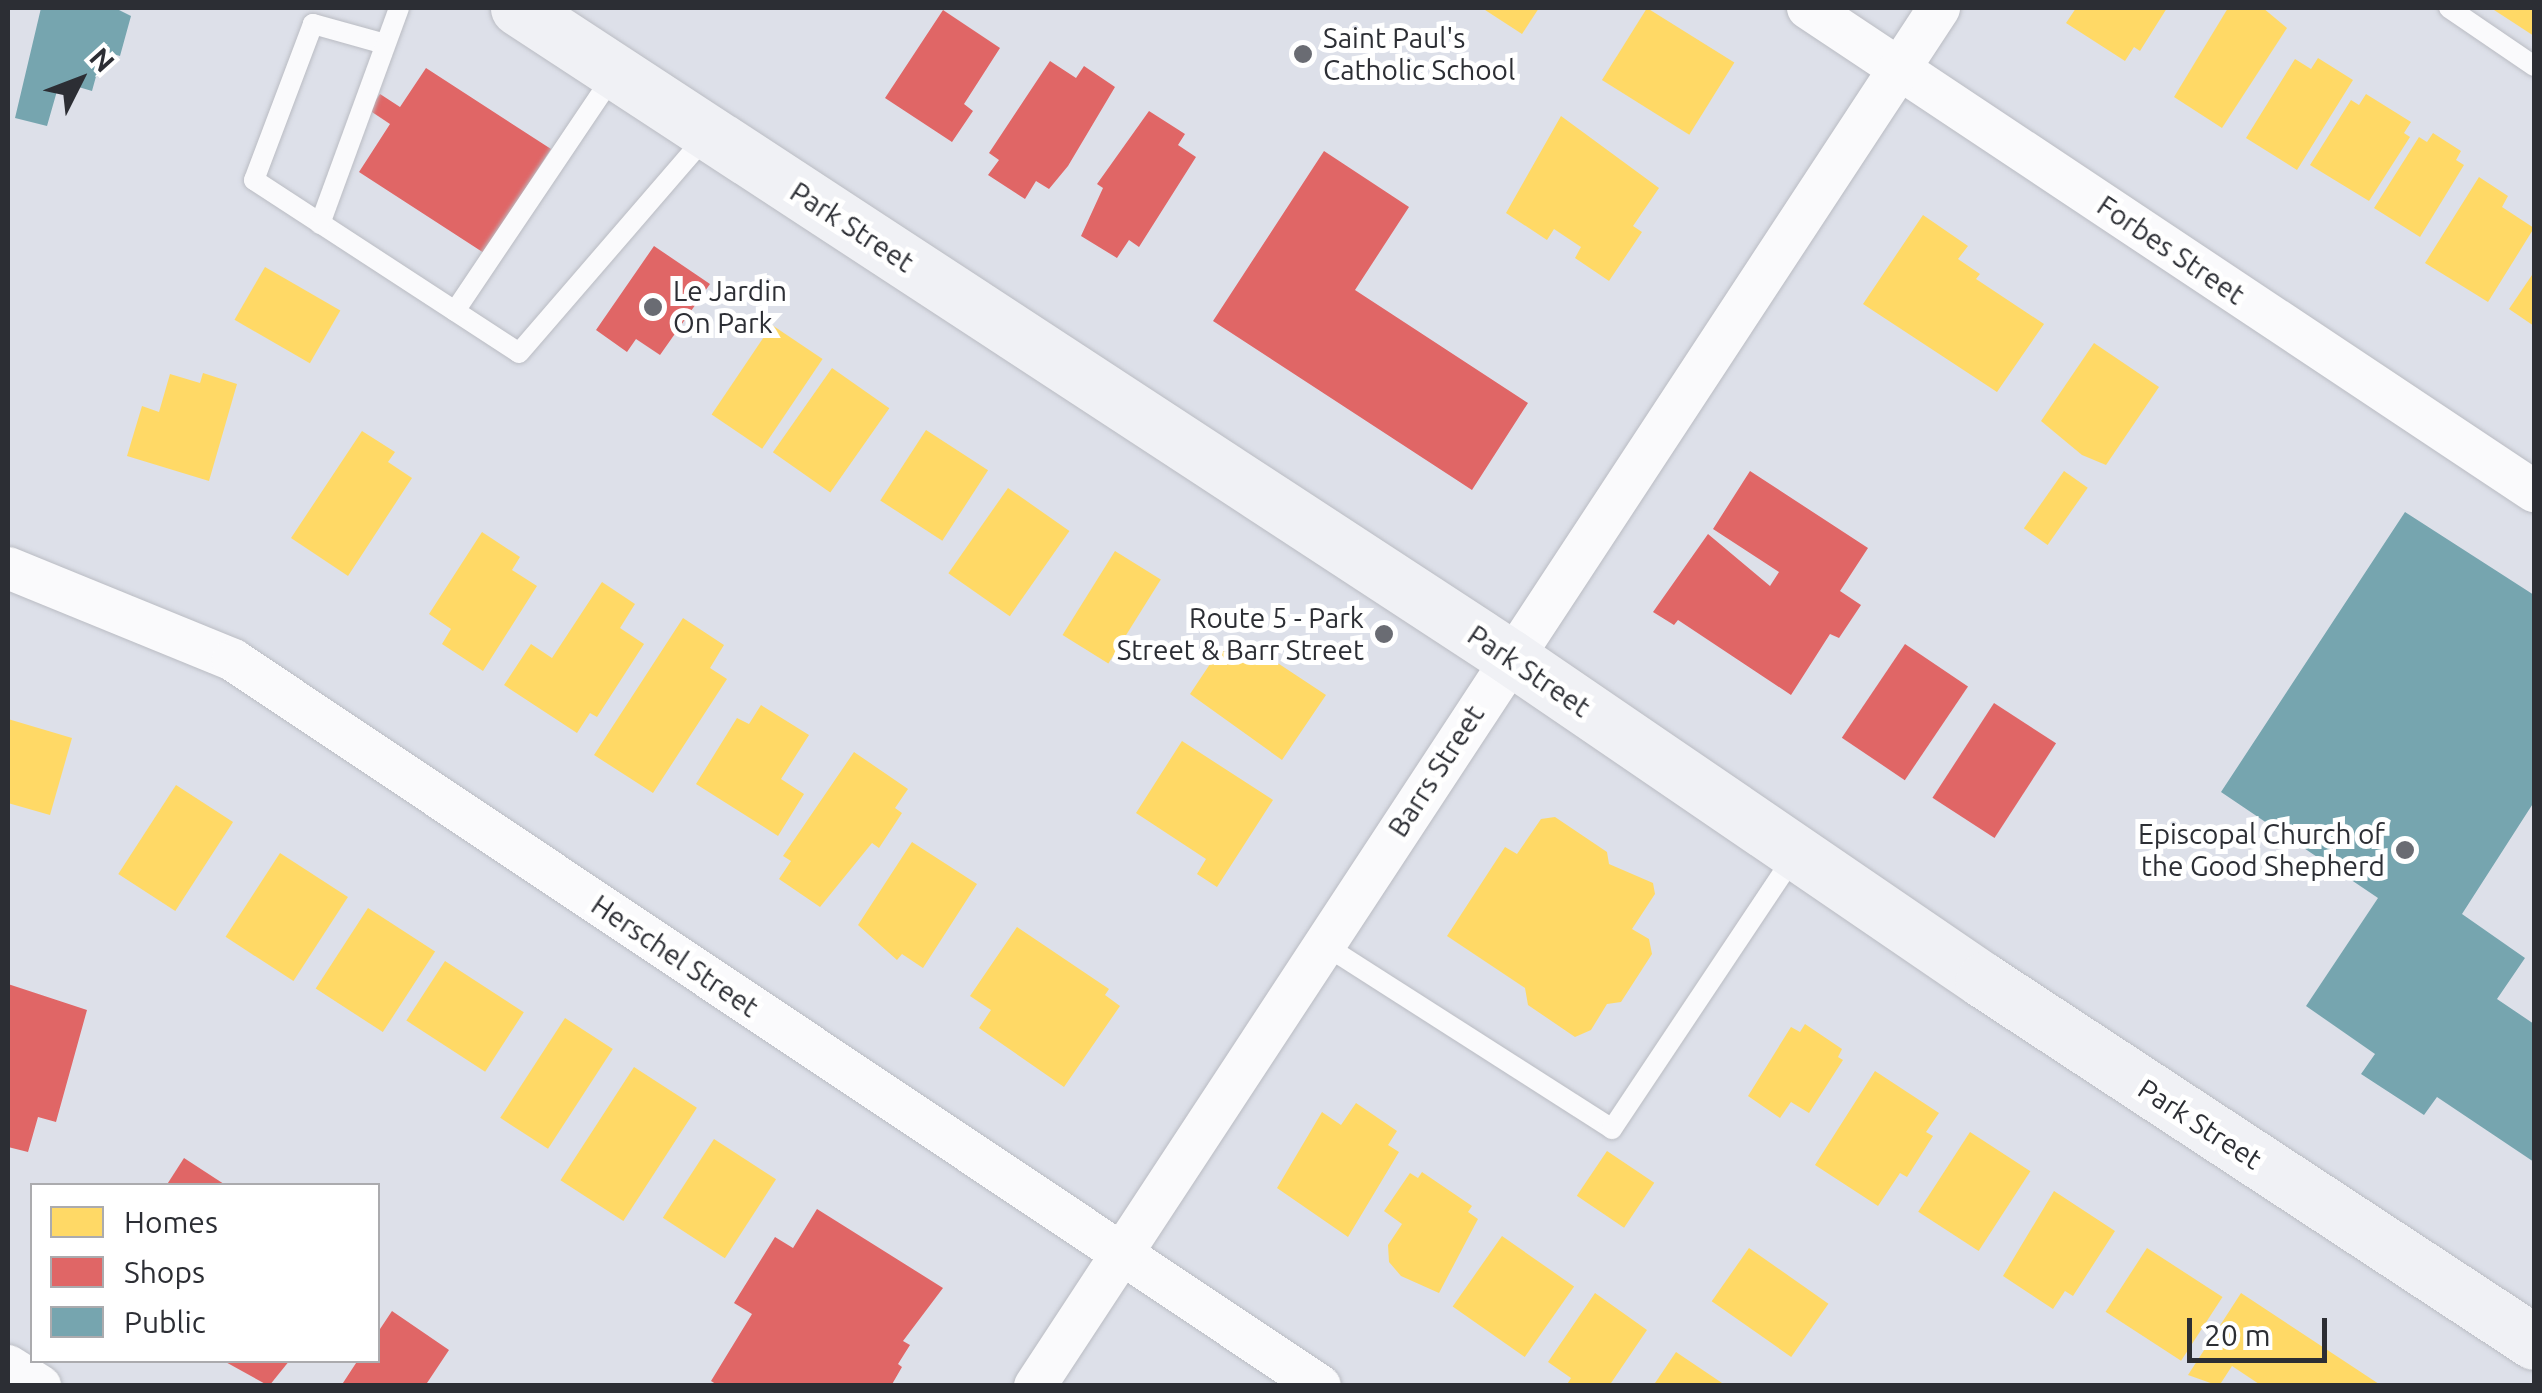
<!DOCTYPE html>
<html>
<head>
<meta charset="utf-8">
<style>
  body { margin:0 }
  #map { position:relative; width:2542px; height:1393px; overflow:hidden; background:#dde0e9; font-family:Ubuntu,sans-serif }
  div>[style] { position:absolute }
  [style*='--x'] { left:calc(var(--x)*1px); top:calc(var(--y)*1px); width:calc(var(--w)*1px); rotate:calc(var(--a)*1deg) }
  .homes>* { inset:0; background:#ffd966; transform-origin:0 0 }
  .shops>* { inset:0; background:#e06666; transform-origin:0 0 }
  .public>* { inset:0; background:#76a5af }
  .roads { filter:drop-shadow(0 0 2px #babcc3) drop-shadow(0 0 2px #babcc3) }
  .lane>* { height:20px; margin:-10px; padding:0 10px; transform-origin:10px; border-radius:10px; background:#fafafc }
  .street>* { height:42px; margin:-21px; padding:0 21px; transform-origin:21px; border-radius:21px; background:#fafafc }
  .secondary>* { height:55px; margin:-27.5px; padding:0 27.5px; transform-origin:27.5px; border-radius:27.5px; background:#f0f1f5 }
  .dots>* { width:28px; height:28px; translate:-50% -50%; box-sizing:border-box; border:5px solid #fff; border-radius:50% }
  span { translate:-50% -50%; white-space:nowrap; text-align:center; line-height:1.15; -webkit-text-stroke:10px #fff; paint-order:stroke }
  .poi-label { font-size:28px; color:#2c2e34 }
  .left { translate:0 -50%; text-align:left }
  .right { translate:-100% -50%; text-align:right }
  .street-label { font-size:28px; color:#2c2e34 }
  .frame { position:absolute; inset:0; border:10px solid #2c2e34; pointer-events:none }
  .legend { position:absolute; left:30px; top:1183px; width:350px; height:180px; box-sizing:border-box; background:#fff; border:2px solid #ababae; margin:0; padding:12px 18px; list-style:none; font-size:30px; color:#2c2e34 }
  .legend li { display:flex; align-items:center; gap:20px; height:50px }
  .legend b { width:50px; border:2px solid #ababae }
  .north { position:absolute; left:30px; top:30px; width:100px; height:100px; -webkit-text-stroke:8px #fff; paint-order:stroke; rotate:48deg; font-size:28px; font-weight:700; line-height:40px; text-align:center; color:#2c2e34 }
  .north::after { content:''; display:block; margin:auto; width:35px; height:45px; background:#2c2e34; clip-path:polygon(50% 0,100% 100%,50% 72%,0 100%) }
  .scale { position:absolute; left:2187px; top:1318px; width:140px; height:45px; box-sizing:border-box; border:5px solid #2c2e34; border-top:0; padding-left:12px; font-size:30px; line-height:35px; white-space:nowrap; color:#2c2e34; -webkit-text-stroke:8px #fff; paint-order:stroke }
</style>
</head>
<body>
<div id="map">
  <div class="homes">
    <i style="clip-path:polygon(1482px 8px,1539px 8px,1522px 34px)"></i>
    <i style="left:1647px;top:8px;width:103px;height:85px;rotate:32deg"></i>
    <i style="clip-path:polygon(2076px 8px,2167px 8px,2140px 51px,2134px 47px,2125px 61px,2066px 23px)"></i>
    <i style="clip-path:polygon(2228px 8px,2263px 8px,2287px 28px,2222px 128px,2174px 97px)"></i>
    <i style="clip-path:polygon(2491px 8px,2534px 8px,2534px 36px)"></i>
    <i style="clip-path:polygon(2318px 58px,2353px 80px,2297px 170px,2246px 138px,2295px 59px,2311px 69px)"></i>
    <i style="clip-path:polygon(2366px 94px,2411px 122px,2404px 133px,2410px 137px,2369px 201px,2310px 165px,2351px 100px,2359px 105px)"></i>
    <i style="clip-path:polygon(1561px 116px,1659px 188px,1633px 226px,1642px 232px,1609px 281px,1575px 258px,1581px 247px,1554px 229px,1547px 240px,1506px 213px)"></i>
    <i style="clip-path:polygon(2433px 133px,2461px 151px,2456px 160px,2464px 165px,2420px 237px,2374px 208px,2419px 137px,2427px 142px)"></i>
    <i style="clip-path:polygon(2479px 177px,2508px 196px,2502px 207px,2534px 228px,2488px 302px,2425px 263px)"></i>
    <i style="clip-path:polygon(1923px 215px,1968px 246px,1958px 259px,1980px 274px,1976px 279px,2044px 324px,1997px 392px,1863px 304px)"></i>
    <i style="left:265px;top:267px;width:87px;height:61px;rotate:30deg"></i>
    <i style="clip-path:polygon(2534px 272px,2534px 326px,2509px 309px)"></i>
    <i style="left:772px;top:325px;width:61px;height:108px;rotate:34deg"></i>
    <i style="clip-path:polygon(2094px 343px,2159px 387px,2106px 465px,2082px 455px,2041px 421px)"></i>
    <i style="left:832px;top:368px;width:70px;height:103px;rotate:35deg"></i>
    <i style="clip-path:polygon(203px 373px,237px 384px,209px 481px,127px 456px,142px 406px,159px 412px,170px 374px,200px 383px)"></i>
    <i style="left:926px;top:430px;width:74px;height:84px;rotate:33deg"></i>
    <i style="clip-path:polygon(362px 431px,395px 452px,388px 462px,412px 478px,348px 576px,291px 538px)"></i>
    <i style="left:2064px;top:471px;width:29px;height:70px;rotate:35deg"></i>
    <i style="left:1008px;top:488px;width:75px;height:104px;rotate:35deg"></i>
    <i style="clip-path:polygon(482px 532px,520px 557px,512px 570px,537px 586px,483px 671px,442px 644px,451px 629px,429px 614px)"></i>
    <i style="left:1115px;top:551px;width:54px;height:99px;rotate:32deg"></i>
    <i style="clip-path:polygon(602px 582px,635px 604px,620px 628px,644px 644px,597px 717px,590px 713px,577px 733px,504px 685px,531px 644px,552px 658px)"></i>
    <i style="clip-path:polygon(683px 618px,724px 645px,710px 668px,727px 679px,653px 793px,594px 755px)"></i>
    <i style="clip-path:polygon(1240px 638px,1326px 695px,1282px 760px,1190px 694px,1220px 649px,1229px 655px)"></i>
    <i style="clip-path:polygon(761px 705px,809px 735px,781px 779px,804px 794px,778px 836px,696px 784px,737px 718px,749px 724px)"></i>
    <i style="clip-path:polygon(8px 719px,72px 738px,50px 815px,8px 803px)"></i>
    <i style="clip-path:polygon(1182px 741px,1273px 800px,1217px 887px,1197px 874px,1206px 859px,1136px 813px)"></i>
    <i style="clip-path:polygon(854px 752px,908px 789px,895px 808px,902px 813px,879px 848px,872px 843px,820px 907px,779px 879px,791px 861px,783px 856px)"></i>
    <i style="left:176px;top:785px;width:68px;height:106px;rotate:33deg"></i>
    <i style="clip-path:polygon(1555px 817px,1607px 852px,1609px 864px,1653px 883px,1655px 894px,1632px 929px,1649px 939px,1652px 954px,1621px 1002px,1607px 1004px,1591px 1030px,1575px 1037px,1528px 1005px,1525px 988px,1447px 936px,1505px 847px,1517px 854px,1541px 819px)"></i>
    <i style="clip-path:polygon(912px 842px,977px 884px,923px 968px,902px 954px,897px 960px,858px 925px)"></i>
    <i style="left:280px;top:853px;width:81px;height:100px;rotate:33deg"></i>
    <i style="left:368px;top:908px;width:80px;height:96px;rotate:33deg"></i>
    <i style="clip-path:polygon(1017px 927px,1109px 989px,1105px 995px,1120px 1006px,1064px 1087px,979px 1028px,991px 1010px,970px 996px)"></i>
    <i style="left:445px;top:961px;width:94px;height:71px;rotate:33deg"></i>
    <i style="left:565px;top:1018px;width:57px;height:119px;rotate:33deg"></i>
    <i style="clip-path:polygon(1805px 1024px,1842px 1049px,1838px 1057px,1843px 1060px,1809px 1113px,1791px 1102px,1780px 1118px,1748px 1096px,1791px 1027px,1800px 1032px)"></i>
    <i style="left:634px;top:1067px;width:75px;height:135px;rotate:33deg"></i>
    <i style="clip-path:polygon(1875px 1071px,1939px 1113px,1926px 1132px,1933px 1136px,1907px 1177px,1900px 1173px,1878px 1206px,1815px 1165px)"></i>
    <i style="clip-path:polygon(1356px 1103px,1397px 1131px,1388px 1145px,1399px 1152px,1348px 1237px,1277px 1188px,1322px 1112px,1341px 1125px)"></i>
    <i style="left:1970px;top:1132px;width:72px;height:95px;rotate:33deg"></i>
    <i style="left:714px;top:1139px;width:74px;height:94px;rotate:33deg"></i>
    <i style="left:1607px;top:1151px;width:57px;height:54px;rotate:34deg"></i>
    <i style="clip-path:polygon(1422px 1172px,1472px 1206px,1468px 1212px,1478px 1219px,1439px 1293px,1401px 1276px,1389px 1262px,1388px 1245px,1402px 1224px,1384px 1211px,1410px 1173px,1418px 1178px)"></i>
    <i style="clip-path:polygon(2054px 1191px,2115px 1231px,2073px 1296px,2065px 1291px,2053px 1309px,2003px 1276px)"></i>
    <i style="left:1502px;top:1236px;width:88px;height:86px;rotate:35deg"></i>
    <i style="left:1749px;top:1248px;width:97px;height:65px;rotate:35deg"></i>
    <i style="left:2147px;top:1248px;width:90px;height:76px;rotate:33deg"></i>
    <i style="clip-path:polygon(1595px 1293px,1647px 1330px,1609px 1386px,1566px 1386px,1571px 1378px,1548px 1362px)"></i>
    <i style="clip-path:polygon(2241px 1293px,2382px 1386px,2262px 1386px,2232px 1366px,2219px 1386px,2188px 1375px)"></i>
    <i style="clip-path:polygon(1676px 1352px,1722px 1383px,1720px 1386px,1653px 1386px)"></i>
  </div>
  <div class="shops">
    <i style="clip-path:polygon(943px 10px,1000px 48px,964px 104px,973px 111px,952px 142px,885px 98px)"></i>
    <i style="clip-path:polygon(1050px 61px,1076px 78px,1084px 66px,1115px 87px,1068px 166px,1049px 189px,1036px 181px,1025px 199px,988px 175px,999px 160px,989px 153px)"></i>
    <i style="clip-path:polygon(426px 68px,551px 149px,484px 253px,359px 172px,390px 124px,369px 110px,380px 94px,400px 107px)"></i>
    <i style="clip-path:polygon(1149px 111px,1185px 134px,1178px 145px,1196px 157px,1139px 247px,1129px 240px,1117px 258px,1081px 236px,1103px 188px,1097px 184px)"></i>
    <i style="clip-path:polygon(1324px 151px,1409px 207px,1355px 290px,1528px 403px,1472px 490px,1213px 321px)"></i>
    <i style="clip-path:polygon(654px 246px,710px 284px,660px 355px,636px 339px,627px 352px,596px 330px)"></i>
    <i style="clip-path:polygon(1750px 471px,1868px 548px,1840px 591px,1861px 605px,1839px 638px,1830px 634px,1791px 695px,1678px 620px,1674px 625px,1653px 612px,1708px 534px,1770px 586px,1779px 572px,1713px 529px)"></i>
    <i style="left:1905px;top:644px;width:76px;height:113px;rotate:34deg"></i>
    <i style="left:1994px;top:703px;width:74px;height:113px;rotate:33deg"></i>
    <i style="clip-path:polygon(8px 984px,87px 1010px,56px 1122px,38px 1117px,28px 1152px,8px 1147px)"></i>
    <i style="clip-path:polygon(184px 1158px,227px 1186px,166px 1186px)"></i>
    <i style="clip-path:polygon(817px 1209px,943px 1288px,903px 1341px,910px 1345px,898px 1364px,902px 1367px,891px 1386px,719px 1386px,711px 1381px,752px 1314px,734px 1303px,775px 1237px,793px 1248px)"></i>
    <i style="clip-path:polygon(392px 1311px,449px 1350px,425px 1386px,341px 1386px,358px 1360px,378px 1360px,378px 1332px)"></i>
    <i style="clip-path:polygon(222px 1360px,290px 1360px,269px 1386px)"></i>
  </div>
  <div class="public">
    <i style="clip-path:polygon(41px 8px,115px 8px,131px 16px,120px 56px,103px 51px,92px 91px,65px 83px,57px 91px,47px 126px,15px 118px)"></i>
    <i style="clip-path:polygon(2405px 512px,2534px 595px,2534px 802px,2462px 914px,2525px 958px,2497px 999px,2534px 1024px,2534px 1162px,2437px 1097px,2424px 1115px,2361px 1074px,2375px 1054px,2306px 1006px,2378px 898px,2221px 792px)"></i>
  </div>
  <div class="roads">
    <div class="lane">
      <i style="--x:2449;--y:8;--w:103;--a:34.3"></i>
      <i style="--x:385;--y:44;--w:75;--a:-164.5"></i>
      <i style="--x:313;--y:24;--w:167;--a:110.7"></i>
      <i style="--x:254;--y:180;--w:316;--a:33.1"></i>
      <i style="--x:519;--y:353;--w:289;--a:-49.2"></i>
      <i style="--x:320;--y:224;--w:230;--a:-69.9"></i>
      <i style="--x:455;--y:311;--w:287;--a:-56.1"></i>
      <i style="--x:1323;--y:944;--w:343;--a:32.6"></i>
      <i style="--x:1612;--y:1129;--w:329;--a:-56.3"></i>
    </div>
    <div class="street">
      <i style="--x:1808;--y:8;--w:872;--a:33.64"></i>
      <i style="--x:8;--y:568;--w:243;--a:22.2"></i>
      <i style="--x:233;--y:660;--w:1307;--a:33.74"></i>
      <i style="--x:8;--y:1366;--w:38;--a:32"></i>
      <i style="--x:1035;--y:1386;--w:1648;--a:-56.73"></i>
    </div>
    <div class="secondary">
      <i style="--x:518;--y:8;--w:1185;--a:33.19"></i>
      <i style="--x:1510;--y:657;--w:573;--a:34.33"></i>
      <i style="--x:1983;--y:980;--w:659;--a:33.3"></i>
    </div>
  </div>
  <div class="dots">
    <i style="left:1303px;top:54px;background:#6a6c73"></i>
    <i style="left:653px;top:307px;background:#6a6c73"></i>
    <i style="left:1384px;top:634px;background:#6a6c73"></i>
    <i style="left:2405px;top:850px;background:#6a6c73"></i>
  </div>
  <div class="poi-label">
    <span class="left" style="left:1323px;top:54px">Saint Paul's<br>Catholic School</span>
    <span class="left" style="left:673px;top:307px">Le Jardin<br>On Park</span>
    <span class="right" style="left:1364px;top:634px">Route 5 - Park<br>Street &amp; Barr Street</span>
    <span class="right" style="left:2385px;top:850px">Episcopal Church of<br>the Good Shepherd</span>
  </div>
  <div class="street-label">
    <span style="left:852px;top:227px;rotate:33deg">Park Street</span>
    <span style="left:2171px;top:250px;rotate:34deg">Forbes Street</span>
    <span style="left:1529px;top:671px;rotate:34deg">Park Street</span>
    <span style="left:1436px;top:771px;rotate:-57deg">Barrs Street</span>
    <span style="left:675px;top:956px;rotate:34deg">Herschel Street</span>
    <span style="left:2200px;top:1124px;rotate:33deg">Park Street</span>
  </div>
  <div class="frame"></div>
  <ul class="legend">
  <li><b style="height:28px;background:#ffd966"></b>Homes</li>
  <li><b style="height:28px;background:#e06666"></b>Shops</li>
  <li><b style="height:28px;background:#76a5af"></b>Public</li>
  </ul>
  <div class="north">N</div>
  <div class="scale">20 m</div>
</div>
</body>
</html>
